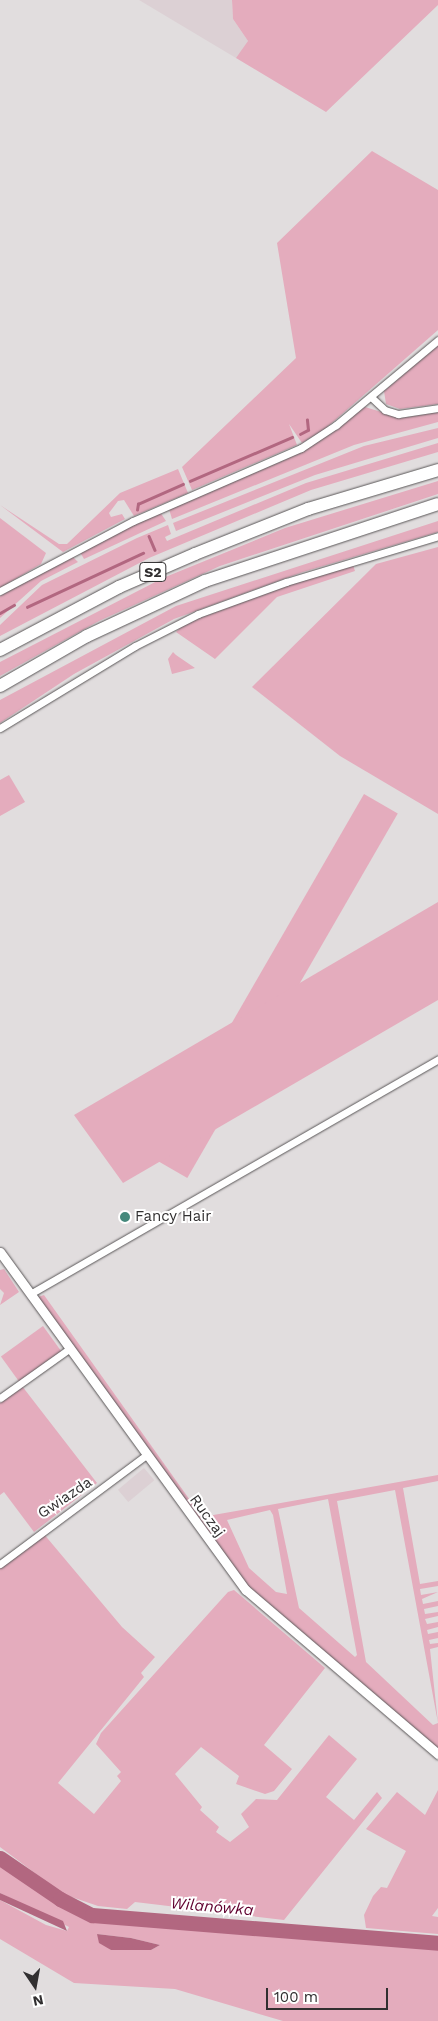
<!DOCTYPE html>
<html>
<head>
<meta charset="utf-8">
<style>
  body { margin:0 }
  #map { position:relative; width:438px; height:2021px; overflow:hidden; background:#e1ddde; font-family:"Work Sans",sans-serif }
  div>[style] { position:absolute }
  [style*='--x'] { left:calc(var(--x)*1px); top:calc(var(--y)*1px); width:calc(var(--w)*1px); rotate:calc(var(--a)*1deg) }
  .built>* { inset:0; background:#dcd0d4; transform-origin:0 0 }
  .green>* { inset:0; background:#e4acbd; transform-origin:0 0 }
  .water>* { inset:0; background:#b26780 }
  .stream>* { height:2.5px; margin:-1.25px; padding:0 1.25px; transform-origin:1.25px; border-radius:1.25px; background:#b26780 }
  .river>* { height:15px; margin:-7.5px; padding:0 7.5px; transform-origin:7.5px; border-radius:7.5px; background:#b26780 }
  .roads { filter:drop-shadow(0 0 1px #595657) drop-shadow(0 0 1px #595657) }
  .minor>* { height:7px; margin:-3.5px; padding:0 3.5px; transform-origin:3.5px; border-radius:3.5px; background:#fff }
  .tertiary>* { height:9px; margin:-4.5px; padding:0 4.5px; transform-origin:4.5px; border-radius:4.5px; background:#fff }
  .motorway>* { height:12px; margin:-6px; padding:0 6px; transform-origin:6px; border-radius:6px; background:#fff }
  .dots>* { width:14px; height:14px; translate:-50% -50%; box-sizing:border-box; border:2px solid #fff; border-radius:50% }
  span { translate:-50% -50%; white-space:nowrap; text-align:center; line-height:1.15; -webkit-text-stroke:4px #fff; paint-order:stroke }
  .shield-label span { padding:1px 4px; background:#fff; border:1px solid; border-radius:4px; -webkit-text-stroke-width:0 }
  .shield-label { font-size:14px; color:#312f30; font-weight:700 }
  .poi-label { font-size:15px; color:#312f30 }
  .left { translate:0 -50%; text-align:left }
  .street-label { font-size:15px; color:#312f30 }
  .water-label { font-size:16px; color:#60002f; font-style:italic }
  .north { position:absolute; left:10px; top:1961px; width:50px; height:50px; -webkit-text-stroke:4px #fff; paint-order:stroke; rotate:168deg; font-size:14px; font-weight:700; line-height:20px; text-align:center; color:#312f30 }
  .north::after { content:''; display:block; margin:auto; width:18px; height:22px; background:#312f30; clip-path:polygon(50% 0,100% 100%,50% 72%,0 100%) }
  .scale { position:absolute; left:266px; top:1988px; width:122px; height:22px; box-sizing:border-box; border:2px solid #312f30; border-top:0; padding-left:6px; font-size:15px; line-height:18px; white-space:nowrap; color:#312f30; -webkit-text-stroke:4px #fff; paint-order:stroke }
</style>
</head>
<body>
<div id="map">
  <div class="built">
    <i style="clip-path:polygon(139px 0,232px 0,233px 19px,248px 41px,243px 53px,236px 58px)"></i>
    <i style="left:144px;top:1468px;width:16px;height:34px;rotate:50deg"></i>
  </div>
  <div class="green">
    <i style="clip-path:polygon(232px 0,438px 0,438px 5px,326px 112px,236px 58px,248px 41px,233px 19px)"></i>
    <i style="clip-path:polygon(372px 151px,438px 190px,438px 330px,325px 429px,302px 443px,289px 424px,297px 445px,192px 490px,182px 467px,296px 358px,277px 243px)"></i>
    <i style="clip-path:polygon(438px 345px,438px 404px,400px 409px,386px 404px,384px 391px)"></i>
    <i style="clip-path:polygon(365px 407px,401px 418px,438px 412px,438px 422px,354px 445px,172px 519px,169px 509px,289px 458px)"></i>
    <i style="clip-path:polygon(438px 428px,438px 438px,315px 475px,176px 531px,173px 523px,364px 446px)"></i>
    <i style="clip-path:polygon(438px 443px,438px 452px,311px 490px,149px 558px,0 636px,0 625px,42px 585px,137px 538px,168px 525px,171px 534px,165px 537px,167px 541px,306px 483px)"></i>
    <i style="clip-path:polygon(178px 469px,188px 493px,134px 516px,124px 500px,118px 501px,109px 513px,111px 517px,122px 514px,125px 519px,63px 552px,0 505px,59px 544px,67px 544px,120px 493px)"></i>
    <i style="clip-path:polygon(438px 481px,438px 494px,220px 566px,99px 621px,0 676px,0 662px,163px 578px,285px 528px)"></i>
    <i style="clip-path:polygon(160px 512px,166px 521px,84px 559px,80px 552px)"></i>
    <i style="clip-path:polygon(0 518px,46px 553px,41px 564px,0 588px)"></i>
    <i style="clip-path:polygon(438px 521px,438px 532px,303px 572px,174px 619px,74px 674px,0 723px,0 700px,176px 606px)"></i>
    <i style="clip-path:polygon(438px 547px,438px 814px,340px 756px,252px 687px,376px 564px)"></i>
    <i style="clip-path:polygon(72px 556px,78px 562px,41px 581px,0 618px,0 596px)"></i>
    <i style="clip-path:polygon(353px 565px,355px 571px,277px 597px,215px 659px,176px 632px,184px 624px,280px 588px)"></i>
    <i style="clip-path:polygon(173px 652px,176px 655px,195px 668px,172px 674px,168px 659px)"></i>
    <i style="clip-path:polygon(9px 775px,25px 802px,0 816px,0 780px)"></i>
    <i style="left:364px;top:794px;width:39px;height:421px;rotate:30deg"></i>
    <i style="clip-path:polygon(438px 902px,438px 1000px,123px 1183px,74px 1115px)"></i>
    <i style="clip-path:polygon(4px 1269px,19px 1292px,0 1305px,4px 1293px,0 1289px,0 1270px)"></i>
    <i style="clip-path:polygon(evenodd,44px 1295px,202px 1517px,438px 1475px,438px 1481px,403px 1488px,420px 1584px,438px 1581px,438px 1586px,420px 1589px,421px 1595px,438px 1592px,422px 1599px,423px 1604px,438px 1601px,438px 1606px,424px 1609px,425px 1614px,438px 1612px,438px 1616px,425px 1619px,427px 1624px,438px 1622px,438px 1627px,427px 1630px,428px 1634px,438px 1632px,438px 1638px,429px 1640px,430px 1644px,438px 1643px,438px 1647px,430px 1649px,438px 1723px,395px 1490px,337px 1501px,366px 1662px,433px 1725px,438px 1723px,438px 1749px,252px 1592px,38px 1297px,44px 1295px,328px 1499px,357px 1655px,355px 1657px,299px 1608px,278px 1509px,328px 1499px,44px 1295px,270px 1510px,273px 1515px,287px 1594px,276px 1592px,249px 1568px,227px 1520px,270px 1510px)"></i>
    <i style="left:43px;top:1326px;width:32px;height:52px;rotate:54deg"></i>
    <i style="clip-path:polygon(22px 1386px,97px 1483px,34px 1532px,4px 1492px,0 1495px,0 1402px)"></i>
    <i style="clip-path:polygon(43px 1533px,122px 1627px,155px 1657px,141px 1673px,144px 1677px,58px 1783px,94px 1814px,121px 1781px,117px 1776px,121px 1772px,96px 1744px,101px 1733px,228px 1592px,234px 1590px,325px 1668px,264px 1745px,292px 1769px,274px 1791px,265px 1794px,236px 1784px,239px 1776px,201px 1747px,175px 1774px,202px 1807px,200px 1810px,219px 1827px,216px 1832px,230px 1842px,249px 1827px,241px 1814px,256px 1799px,277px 1800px,329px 1735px,357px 1759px,326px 1797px,354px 1820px,377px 1792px,382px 1798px,284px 1920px,135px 1902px,127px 1909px,98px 1906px,63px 1894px,0 1847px,0 1568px)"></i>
    <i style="clip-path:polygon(438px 1790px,438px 1908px,432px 1916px,438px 1917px,438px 1934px,366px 1928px,364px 1915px,373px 1896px,381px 1887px,387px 1888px,406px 1851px,366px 1829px,397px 1792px,425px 1815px)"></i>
    <i style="clip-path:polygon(evenodd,0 1863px,57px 1902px,97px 1918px,438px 1949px,438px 2021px,283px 2021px,175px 1989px,74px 1983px,0 1939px,0 1900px,46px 1925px,67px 1931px,69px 1927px,0 1893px,0 1863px,97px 1934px,131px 1938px,160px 1945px,151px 1950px,111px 1950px,97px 1934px)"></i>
  </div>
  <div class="water">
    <i style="clip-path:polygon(0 1893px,63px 1921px,67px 1931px,0 1900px)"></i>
    <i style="clip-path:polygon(97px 1934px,131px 1938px,160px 1945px,151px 1950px,111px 1950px,99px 1943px)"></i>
  </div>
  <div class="stream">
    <i style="--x:300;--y:434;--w:9;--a:-27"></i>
    <i style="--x:308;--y:430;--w:10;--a:-96"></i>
    <i style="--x:190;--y:481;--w:111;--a:-23.3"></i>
    <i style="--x:137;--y:510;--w:6;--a:-81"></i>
    <i style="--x:138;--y:504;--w:49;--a:-24"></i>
    <i style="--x:149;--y:536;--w:15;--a:67"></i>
    <i style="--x:27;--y:607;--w:128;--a:-25"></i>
    <i style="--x:0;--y:613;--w:16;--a:-30"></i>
  </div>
  <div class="river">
    <i style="--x:0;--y:1858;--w:73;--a:34.3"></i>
    <i style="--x:60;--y:1899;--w:36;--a:27"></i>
    <i style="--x:92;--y:1915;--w:347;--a:4.6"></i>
  </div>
  <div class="roads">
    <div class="minor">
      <i style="--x:371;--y:397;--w:19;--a:43"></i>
      <i style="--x:385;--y:410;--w:14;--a:17"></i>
      <i style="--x:398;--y:414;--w:40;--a:-8.5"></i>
      <i style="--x:0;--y:591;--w:150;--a:-27.8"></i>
      <i style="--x:133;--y:521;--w:183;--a:-23.5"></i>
      <i style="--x:301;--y:448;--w:42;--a:-33.3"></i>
      <i style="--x:336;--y:425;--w:133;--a:-39.8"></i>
      <i style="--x:0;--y:728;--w:158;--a:-31.3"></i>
      <i style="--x:135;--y:646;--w:71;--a:-26.9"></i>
      <i style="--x:198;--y:614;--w:94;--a:-20"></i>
      <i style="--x:286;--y:582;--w:159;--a:-16.8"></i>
      <i style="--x:30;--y:1294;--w:471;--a:-29.9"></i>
      <i style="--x:0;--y:1398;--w:85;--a:-35.4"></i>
      <i style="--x:0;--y:1564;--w:182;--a:-36.7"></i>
    </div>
    <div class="tertiary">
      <i style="--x:0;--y:1252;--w:418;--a:54"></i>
      <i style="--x:246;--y:1590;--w:253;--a:40.5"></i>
    </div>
    <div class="motorway">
      <i style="--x:0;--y:650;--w:135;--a:-27.9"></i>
      <i style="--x:119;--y:587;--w:83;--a:-23.5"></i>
      <i style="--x:195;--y:554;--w:122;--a:-21.7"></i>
      <i style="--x:308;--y:509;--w:136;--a:-16.7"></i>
      <i style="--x:0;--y:686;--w:100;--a:-29.9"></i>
      <i style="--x:87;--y:636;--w:130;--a:-25"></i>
      <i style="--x:205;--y:581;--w:245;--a:-18.3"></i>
    </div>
  </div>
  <div class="dots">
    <i style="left:125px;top:1217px;background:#45887b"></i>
  </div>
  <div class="shield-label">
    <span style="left:153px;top:572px">S2</span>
  </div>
  <div class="poi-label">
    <span class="left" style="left:135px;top:1217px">Fancy Hair</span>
  </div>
  <div class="street-label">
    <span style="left:65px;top:1498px;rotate:-34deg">Gwiazda</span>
    <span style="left:207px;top:1516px;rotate:54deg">Ruczaj</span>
  </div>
  <div class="water-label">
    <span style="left:212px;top:1907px;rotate:5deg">Wilanówka</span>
  </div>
  <div class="north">N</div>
  <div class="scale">100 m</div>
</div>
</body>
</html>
